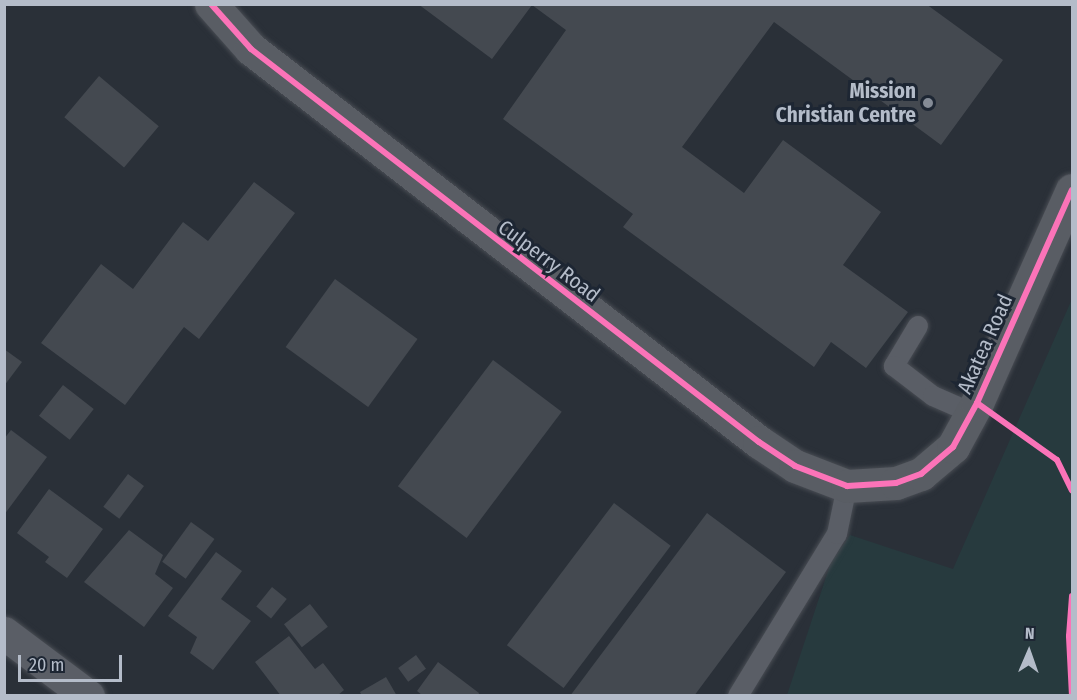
<!DOCTYPE html>
<html>
<head>
<meta charset="utf-8">
<style>
  body { margin:0 }
  #map { position:relative; width:1077px; height:700px; overflow:hidden; background:#2a3038; font-family:"Fira Sans Condensed",sans-serif }
  div>[style] { position:absolute }
  [style*='--x'] { left:calc(var(--x)*1px); top:calc(var(--y)*1px); width:calc(var(--w)*1px); rotate:calc(var(--a)*1deg) }
  .green>* { inset:0; background:#273a3e }
  .building>* { inset:0; background:#444950; transform-origin:0 0 }
  .roads { filter:drop-shadow(0 0 2px #484c53) drop-shadow(0 0 2px #484c53) }
  .lane>* { height:20px; margin:-10px; padding:0 10px; transform-origin:10px; border-radius:10px; background:#5a5e66 }
  .street>* { height:33px; margin:-16.5px; padding:0 16.5px; transform-origin:16.5px; border-radius:16.5px; background:#5a5e66 }
  .secondary>* { height:33px; margin:-16.5px; padding:0 16.5px; transform-origin:16.5px; border-radius:16.5px; background:#595d64 }
  .cycleway>* { height:6px; margin:-3px; padding:0 3px; transform-origin:3px; border-radius:3px; background:#fb73b8 }
  .dots>* { width:16px; height:16px; translate:-50% -50%; box-sizing:border-box; border:3px solid #1d2633; border-radius:50% }
  span { translate:-50% -50%; white-space:nowrap; text-align:center; line-height:1.15; -webkit-text-stroke:6px #1d2633; paint-order:stroke }
  .poi-label { font-size:21px; color:#b4bcc9; font-weight:700 }
  .right { translate:-100% -50%; text-align:right }
  .street-label { font-size:21px; color:#b4bcc9 }
  .frame { position:absolute; inset:0; border:6px solid #b4bcc9; pointer-events:none }
  .north { position:absolute; left:999px; top:622px; width:60px; height:60px; -webkit-text-stroke:4px #1d2633; paint-order:stroke; rotate:2deg; font-size:16px; font-weight:700; line-height:24px; text-align:center; color:#b4bcc9 }
  .north::after { content:''; display:block; margin:auto; width:21px; height:27px; background:#b4bcc9; clip-path:polygon(50% 0,100% 100%,50% 72%,0 100%) }
  .scale { position:absolute; left:18px; top:655px; width:104px; height:27px; box-sizing:border-box; border:3px solid #b4bcc9; border-top:0; padding-left:8px; font-size:18px; line-height:21px; white-space:nowrap; color:#b4bcc9; -webkit-text-stroke:4px #1d2633; paint-order:stroke }
</style>
</head>
<body>
<div id="map">
  <div class="green">
    <i style="clip-path:polygon(1072px 299px,1072px 695px,787px 695px,831px 562px,850px 535px,953px 569px)"></i>
  </div>
  <div class="building">
    <i style="clip-path:polygon(418px 4px,926px 4px,1003px 60px,941px 145px,774px 22px,682px 147px,744px 193px,783px 140px,881px 212px,843px 265px,908px 312px,866px 368px,831px 342px,814px 367px,623px 227px,633px 214px,503px 119px,566px 30px,532px 5px,492px 59px)"></i>
    <i style="left:99px;top:76px;width:78px;height:54px;rotate:40deg"></i>
    <i style="clip-path:polygon(254px 182px,295px 213px,199px 339px,184px 327px,125px 405px,41px 343px,101px 264px,133px 289px,183px 222px,208px 241px)"></i>
    <i style="left:335px;top:279px;width:102px;height:84px;rotate:36deg"></i>
    <i style="clip-path:polygon(4px 349px,22px 362px,4px 386px)"></i>
    <i style="left:493px;top:360px;width:86px;height:158px;rotate:37deg"></i>
    <i style="left:63px;top:385px;width:39px;height:39px;rotate:38deg"></i>
    <i style="clip-path:polygon(11px 430px,47px 457px,4px 515px,4px 439px)"></i>
    <i style="left:128px;top:474px;width:20px;height:41px;rotate:37deg"></i>
    <i style="clip-path:polygon(49px 489px,103px 529px,67px 578px,45px 562px,49px 557px,17px 533px)"></i>
    <i style="left:614px;top:503px;width:71px;height:178px;rotate:37deg"></i>
    <i style="clip-path:polygon(707px 513px,786px 572px,694px 696px,570px 696px)"></i>
    <i style="left:191px;top:522px;width:29px;height:49px;rotate:36deg"></i>
    <i style="clip-path:polygon(129px 530px,163px 555px,155px 574px,173px 588px,144px 627px,84px 582px)"></i>
    <i style="clip-path:polygon(216px 552px,242px 571px,221px 599px,251px 621px,213px 670px,190px 653px,197px 637px,168px 616px)"></i>
    <i style="left:272px;top:587px;width:19px;height:25px;rotate:39deg"></i>
    <i style="left:310px;top:604px;width:29px;height:33px;rotate:52deg"></i>
    <i style="clip-path:polygon(289px 636px,315px 669px,323px 663px,344px 690px,337px 696px,281px 696px,255px 662px)"></i>
    <i style="left:416px;top:655px;width:17px;height:22px;rotate:54deg"></i>
    <i style="clip-path:polygon(438px 662px,479px 693px,478px 696px,423px 696px,417px 691px)"></i>
    <i style="clip-path:polygon(386px 677px,397px 696px,362px 696px,360px 692px)"></i>
  </div>
  <div class="roads">
    <div class="lane">
      <i style="--x:918;--y:326;--w:47;--a:121"></i>
      <i style="--x:894;--y:366;--w:49;--a:37.6"></i>
      <i style="--x:933;--y:396;--w:43;--a:23.6"></i>
      <i style="--x:738;--y:696;--w:190;--a:-58.6"></i>
      <i style="--x:837;--y:534;--w:49;--a:-78.2"></i>
    </div>
    <div class="street">
      <i style="--x:4;--y:633;--w:105;--a:36.9"></i>
    </div>
    <div class="secondary">
      <i style="--x:211;--y:4;--w:60;--a:48.4"></i>
      <i style="--x:251;--y:49;--w:642;--a:37.73"></i>
      <i style="--x:759;--y:442;--w:43;--a:33.7"></i>
      <i style="--x:795;--y:466;--w:56;--a:21"></i>
      <i style="--x:847;--y:486;--w:49;--a:-3.5"></i>
      <i style="--x:896;--y:483;--w:27;--a:-20"></i>
      <i style="--x:921;--y:474;--w:42;--a:-40.2"></i>
      <i style="--x:953;--y:447;--w:50;--a:-61.4"></i>
      <i style="--x:977;--y:403;--w:233;--a:-66"></i>
    </div>
  </div>
  <div class="cycleway">
    <i style="--x:211;--y:4;--w:60;--a:48.4"></i>
    <i style="--x:251;--y:49;--w:642;--a:37.73"></i>
    <i style="--x:759;--y:442;--w:43;--a:33.7"></i>
    <i style="--x:795;--y:466;--w:56;--a:21"></i>
    <i style="--x:847;--y:486;--w:49;--a:-3.5"></i>
    <i style="--x:896;--y:483;--w:27;--a:-20"></i>
    <i style="--x:921;--y:474;--w:42;--a:-40.2"></i>
    <i style="--x:953;--y:447;--w:50;--a:-61.4"></i>
    <i style="--x:977;--y:403;--w:233;--a:-66"></i>
    <i style="--x:977;--y:403;--w:98;--a:35.5"></i>
    <i style="--x:1057;--y:460;--w:34;--a:64"></i>
    <i style="--x:1072;--y:696;--w:60;--a:-92.9"></i>
    <i style="--x:1069;--y:636;--w:40;--a:-85.7"></i>
  </div>
  <div class="dots">
    <i style="left:928px;top:103px;background:#848b96"></i>
  </div>
  <div class="poi-label">
    <span class="right" style="left:916px;top:103px">Mission<br>Christian Centre</span>
  </div>
  <div class="street-label">
    <span style="left:549px;top:261px;rotate:37deg">Culperry Road</span>
    <span style="left:985px;top:344px;rotate:-66deg">Akatea Road</span>
  </div>
  <div class="frame"></div>
  <div class="north">N</div>
  <div class="scale">20 m</div>
</div>
</body>
</html>
